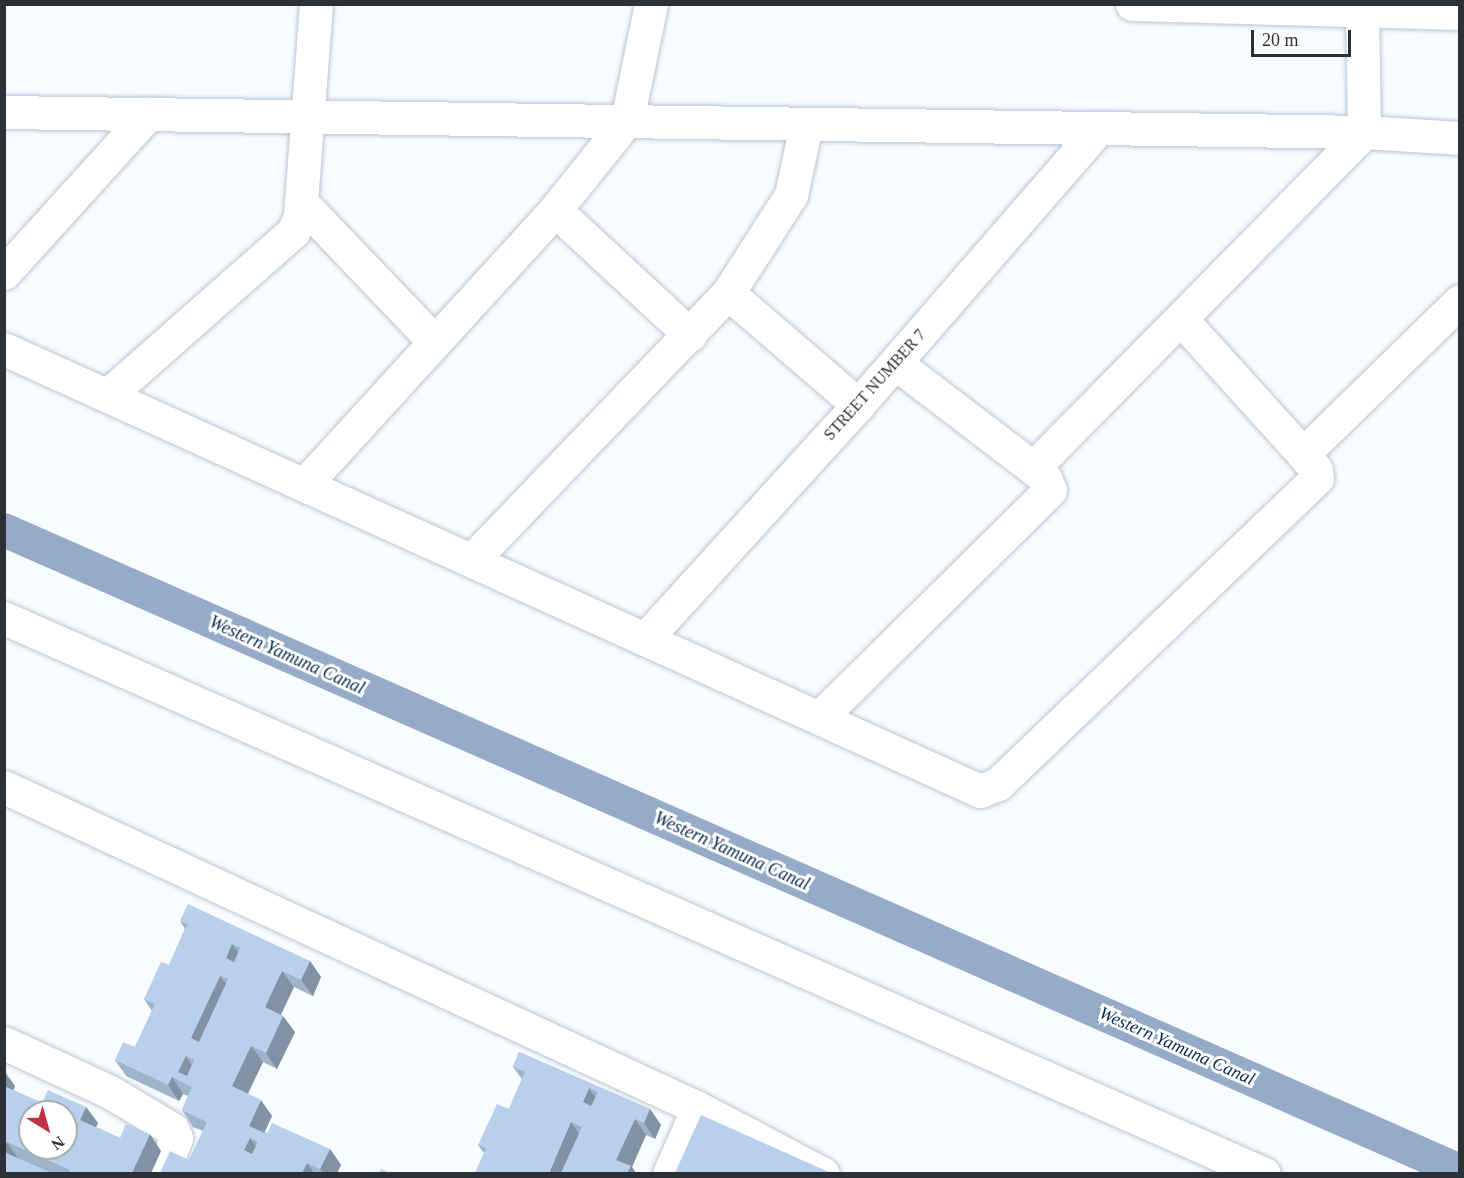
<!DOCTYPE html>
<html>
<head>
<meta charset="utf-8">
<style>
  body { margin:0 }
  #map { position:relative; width:1464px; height:1178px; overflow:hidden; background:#f9fcff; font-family:Georgia,serif }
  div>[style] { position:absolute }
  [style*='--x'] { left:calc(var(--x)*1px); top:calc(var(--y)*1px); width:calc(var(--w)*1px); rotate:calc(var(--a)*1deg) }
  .canal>* { height:34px; margin:-17px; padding:0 17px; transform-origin:17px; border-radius:17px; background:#95abc7 }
  .roads { filter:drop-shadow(0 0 2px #b9c5d5) drop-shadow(0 0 2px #b9c5d5) }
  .minor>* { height:33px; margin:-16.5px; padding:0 16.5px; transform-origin:16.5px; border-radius:16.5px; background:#fff }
  .wall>* { inset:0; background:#9fb3cb }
  .shaded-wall>* { inset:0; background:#8292a5 }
  .building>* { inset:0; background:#b9d0ec }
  span { translate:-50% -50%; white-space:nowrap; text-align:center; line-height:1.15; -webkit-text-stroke:6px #fff; paint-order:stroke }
  .street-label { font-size:16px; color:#2c3137 }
  .water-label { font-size:18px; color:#0b2c50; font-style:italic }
  .frame { position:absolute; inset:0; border:6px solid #2c3137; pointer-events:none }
  .north { position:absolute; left:18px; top:1100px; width:60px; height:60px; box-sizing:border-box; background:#fff; border:2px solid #abadaf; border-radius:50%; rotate:143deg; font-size:16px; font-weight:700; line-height:24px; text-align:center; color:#2c3137 }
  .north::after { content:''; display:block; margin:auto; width:21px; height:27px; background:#c13045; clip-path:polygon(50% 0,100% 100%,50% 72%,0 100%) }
  .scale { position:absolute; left:1251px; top:30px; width:100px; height:27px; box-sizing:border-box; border:3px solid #2c3137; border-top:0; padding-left:8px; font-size:18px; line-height:21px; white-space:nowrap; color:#2c3137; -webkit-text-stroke:4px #fff; paint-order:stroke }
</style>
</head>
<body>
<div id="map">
  <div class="canal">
    <i style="--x:4;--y:530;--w:1591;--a:23.76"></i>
  </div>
  <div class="roads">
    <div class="minor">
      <i style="--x:1132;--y:4;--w:328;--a:1.6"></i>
      <i style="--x:4;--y:112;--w:1360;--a:0.84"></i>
      <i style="--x:1364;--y:132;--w:96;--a:3.6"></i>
      <i style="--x:301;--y:202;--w:192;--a:46.3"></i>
      <i style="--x:555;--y:210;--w:184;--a:42.8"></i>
      <i style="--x:4;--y:273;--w:215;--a:-47.8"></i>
      <i style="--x:728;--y:293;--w:172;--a:40.7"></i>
      <i style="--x:4;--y:349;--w:1071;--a:24.36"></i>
      <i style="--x:980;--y:791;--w:19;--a:-21"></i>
      <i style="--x:998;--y:784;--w:442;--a:-43.8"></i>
      <i style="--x:1317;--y:478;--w:8;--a:-97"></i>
      <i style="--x:1316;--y:470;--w:21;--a:-129"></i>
      <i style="--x:1303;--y:454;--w:182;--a:-132.1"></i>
      <i style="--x:108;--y:395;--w:247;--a:-41.4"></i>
      <i style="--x:293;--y:232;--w:17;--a:-66"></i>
      <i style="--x:300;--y:216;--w:213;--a:-85.7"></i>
      <i style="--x:1303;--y:454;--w:219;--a:-44.3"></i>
      <i style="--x:1033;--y:468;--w:472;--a:-45.4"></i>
      <i style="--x:1364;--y:132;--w:128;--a:-90.9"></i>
      <i style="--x:305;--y:484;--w:371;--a:-47.6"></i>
      <i style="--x:555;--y:210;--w:115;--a:-51.3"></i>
      <i style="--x:627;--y:120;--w:118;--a:-78.3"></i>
      <i style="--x:472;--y:560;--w:370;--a:-46.2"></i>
      <i style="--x:728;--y:293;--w:117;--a:-57.3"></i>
      <i style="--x:791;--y:195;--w:72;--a:-77.9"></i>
      <i style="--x:4;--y:618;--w:1377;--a:23.81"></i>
      <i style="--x:646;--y:638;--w:315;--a:-47.7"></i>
      <i style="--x:858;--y:405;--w:367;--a:-49"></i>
      <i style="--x:820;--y:717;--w:323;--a:-44.6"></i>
      <i style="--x:1050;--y:490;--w:13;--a:-113"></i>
      <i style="--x:1045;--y:478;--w:16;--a:-140"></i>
      <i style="--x:1033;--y:468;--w:173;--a:-142.7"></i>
      <i style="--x:4;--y:787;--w:765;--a:24.82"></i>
      <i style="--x:698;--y:1108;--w:141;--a:27.8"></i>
      <i style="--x:4;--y:1043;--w:117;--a:24.8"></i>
      <i style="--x:110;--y:1092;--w:72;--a:30.8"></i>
      <i style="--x:172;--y:1129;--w:10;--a:66"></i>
      <i style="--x:176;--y:1138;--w:39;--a:111"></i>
      <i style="--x:669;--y:1174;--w:72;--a:-66.3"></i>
    </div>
  </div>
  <div class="wall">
    <i style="clip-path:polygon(180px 921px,310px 961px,321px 977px,313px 996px,294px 987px,281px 1014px,295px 1032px,277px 1069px,263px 1062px,248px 1094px,272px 1116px,264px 1132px,330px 1149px,341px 1165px,337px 1173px,160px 1173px,189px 1160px,203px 1131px,193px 1127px,182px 1110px,188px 1096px,183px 1094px,179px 1101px,126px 1076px,115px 1060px,135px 1047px,152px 1011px,144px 999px,169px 965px,185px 929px)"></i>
    <i style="clip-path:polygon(519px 1052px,650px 1109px,661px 1125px,655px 1139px,646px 1135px,632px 1167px,484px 1153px,478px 1145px,509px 1109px,522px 1079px,513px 1067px)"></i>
    <i style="clip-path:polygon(4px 1071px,15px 1086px,13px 1090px,42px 1103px,86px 1107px,98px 1123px,96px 1127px,120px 1138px,161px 1151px,151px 1173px,4px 1173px)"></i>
  </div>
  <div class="shaded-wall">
    <i style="clip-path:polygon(232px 944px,243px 960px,237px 974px,226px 958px)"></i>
    <i style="clip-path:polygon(310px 961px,321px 977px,313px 996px,301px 980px)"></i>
    <i style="clip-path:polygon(282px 971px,294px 987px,277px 1023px,265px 1007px)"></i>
    <i style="clip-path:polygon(220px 976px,232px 992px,202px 1054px,191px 1038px)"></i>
    <i style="clip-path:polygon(283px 1016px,295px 1032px,277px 1069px,266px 1053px)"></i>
    <i style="clip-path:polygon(251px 1046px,263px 1062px,243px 1103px,232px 1086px)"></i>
    <i style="clip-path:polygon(186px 1056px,197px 1073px,191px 1086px,178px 1072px)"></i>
    <i style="clip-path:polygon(4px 1071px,15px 1086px,9px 1099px,4px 1093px)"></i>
    <i style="clip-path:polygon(172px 1077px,183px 1094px,179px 1101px,168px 1085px)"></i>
    <i style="clip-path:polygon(589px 1088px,600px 1104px,594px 1119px,583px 1102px)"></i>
    <i style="clip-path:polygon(261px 1100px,272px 1116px,260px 1142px,249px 1126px)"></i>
    <i style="clip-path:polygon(86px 1107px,98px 1123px,91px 1136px,80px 1120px)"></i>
    <i style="clip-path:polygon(650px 1109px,661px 1125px,655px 1139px,644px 1123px)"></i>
    <i style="clip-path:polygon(635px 1119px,646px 1135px,632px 1167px,636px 1173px,626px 1173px,616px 1160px)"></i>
    <i style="clip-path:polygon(571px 1122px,582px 1138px,567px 1173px,549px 1173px)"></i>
    <i style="clip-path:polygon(150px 1134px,161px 1151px,151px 1173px,132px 1173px)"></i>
    <i style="clip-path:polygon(250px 1138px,261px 1154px,256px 1166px,244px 1150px)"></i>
    <i style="clip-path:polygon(7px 1142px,18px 1158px,4px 1154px,4px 1148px)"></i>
    <i style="clip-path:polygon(330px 1149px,341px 1165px,337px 1173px,323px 1173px,320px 1169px)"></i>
    <i style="clip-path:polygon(307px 1163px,314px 1173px,302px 1173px)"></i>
  </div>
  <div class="building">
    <i style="clip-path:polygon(evenodd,188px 904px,310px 961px,301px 980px,282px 971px,265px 1007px,283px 1016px,266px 1053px,251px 1046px,232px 1086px,261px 1100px,249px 1126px,267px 1134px,272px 1123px,330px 1149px,320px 1169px,307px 1163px,302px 1173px,160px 1173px,170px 1151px,189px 1160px,207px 1122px,182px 1110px,192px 1087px,172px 1077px,168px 1085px,115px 1060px,123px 1042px,135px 1047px,155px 1004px,144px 999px,161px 962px,169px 965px,188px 924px,180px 921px,188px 904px,232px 944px,240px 948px,234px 962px,226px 958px,232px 944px,188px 904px,220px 976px,228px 979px,199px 1042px,191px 1038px,220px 976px,188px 904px,186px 1056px,194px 1060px,187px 1076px,178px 1072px,186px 1056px,188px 904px,250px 1138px,258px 1142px,252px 1154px,244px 1150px,250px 1138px)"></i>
    <i style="clip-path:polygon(evenodd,519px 1052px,650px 1109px,644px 1123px,635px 1119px,616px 1160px,631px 1166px,627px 1173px,561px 1173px,582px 1127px,571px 1122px,549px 1173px,475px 1173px,486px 1148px,478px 1145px,497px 1104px,509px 1109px,525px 1072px,513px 1067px,519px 1052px,589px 1088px,598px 1092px,591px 1106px,583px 1102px,589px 1088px)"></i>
    <i style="clip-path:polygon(evenodd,4px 1086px,42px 1103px,48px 1090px,86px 1107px,80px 1120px,120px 1138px,126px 1124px,150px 1134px,132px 1173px,68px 1173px,70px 1170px,7px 1142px,4px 1148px,4px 1086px,30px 1112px,66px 1112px,66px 1148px,30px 1148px,30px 1112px)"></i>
    <i style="clip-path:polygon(701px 1115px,831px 1173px,675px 1173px)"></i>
    <i style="clip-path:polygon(4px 1152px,52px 1173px,4px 1173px)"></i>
    <i style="clip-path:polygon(381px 1169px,390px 1173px,379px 1173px)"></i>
  </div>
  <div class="street-label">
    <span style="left:875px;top:385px;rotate:-48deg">STREET NUMBER 7</span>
  </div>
  <div class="water-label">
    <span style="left:287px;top:655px;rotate:24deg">Western Yamuna Canal</span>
    <span style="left:732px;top:851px;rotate:24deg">Western Yamuna Canal</span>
    <span style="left:1177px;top:1046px;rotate:24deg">Western Yamuna Canal</span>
  </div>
  <div class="frame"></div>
  <div class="north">N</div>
  <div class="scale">20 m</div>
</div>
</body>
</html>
